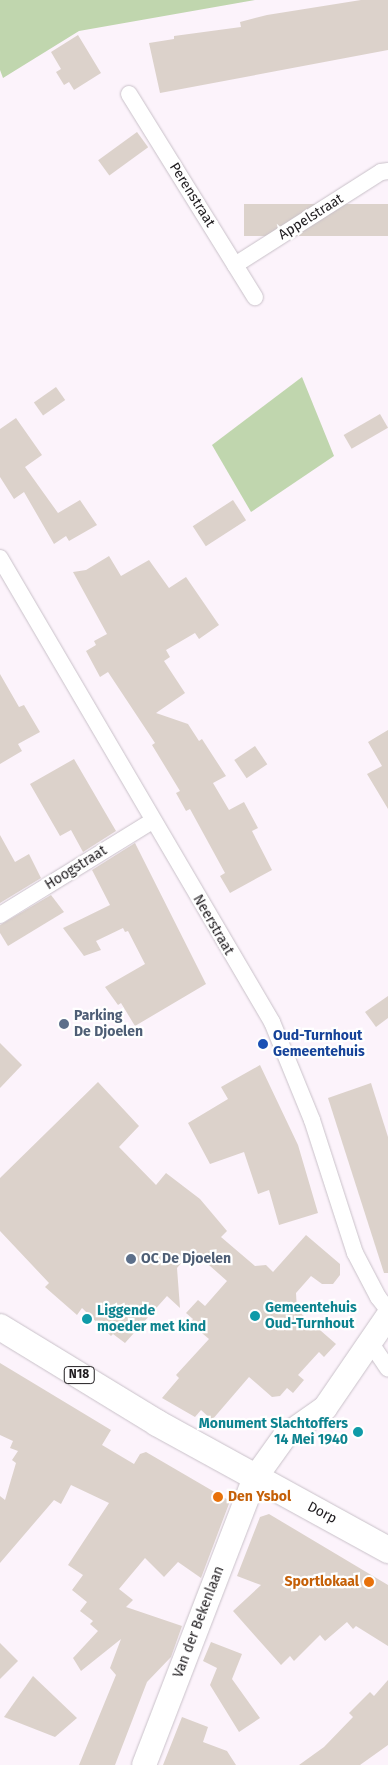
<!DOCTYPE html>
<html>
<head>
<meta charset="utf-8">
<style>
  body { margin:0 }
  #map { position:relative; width:388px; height:1765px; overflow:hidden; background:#fcf3fb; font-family:"Fira Sans",sans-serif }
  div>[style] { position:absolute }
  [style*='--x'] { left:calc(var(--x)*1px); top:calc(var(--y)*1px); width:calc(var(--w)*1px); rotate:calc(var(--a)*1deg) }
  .green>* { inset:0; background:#c0d6ae }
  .building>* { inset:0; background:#dcd2cb; transform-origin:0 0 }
  .roads { filter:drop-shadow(0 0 1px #c9c1c9) drop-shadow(0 0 1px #c9c1c9) }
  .street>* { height:16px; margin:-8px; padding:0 8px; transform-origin:8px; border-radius:8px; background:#fff }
  .secondary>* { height:24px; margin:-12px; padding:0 12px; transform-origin:12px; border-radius:12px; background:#fff }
  .primary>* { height:26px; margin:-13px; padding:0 13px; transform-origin:13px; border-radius:13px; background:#fff }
  .dots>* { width:14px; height:14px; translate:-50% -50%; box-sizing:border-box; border:2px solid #fff; border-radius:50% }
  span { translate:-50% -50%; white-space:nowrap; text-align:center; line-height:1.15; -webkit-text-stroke:4.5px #fff; paint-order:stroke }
  .shield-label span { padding:1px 4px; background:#fff; border:1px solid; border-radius:4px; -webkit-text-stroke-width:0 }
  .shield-label { font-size:12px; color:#1f1c1f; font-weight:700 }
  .street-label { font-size:14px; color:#1f1c1f }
  .service-label { font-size:14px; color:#4e5e75; font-weight:700 }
  .left { translate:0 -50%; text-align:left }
  .transit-label { font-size:14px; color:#164399; font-weight:700 }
  .culture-label { font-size:14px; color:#0d838f; font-weight:700 }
  .right { translate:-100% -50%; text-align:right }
  .food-label { font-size:14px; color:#c56008; font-weight:700 }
</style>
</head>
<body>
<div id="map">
  <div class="green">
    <i style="clip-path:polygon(0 0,255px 0,79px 31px,3px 78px,0 70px)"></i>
    <i style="clip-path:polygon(302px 377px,334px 456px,251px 512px,212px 445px)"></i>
  </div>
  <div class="building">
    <i style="clip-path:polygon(361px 0,388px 0,388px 50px,160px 93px,149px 43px,174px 39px,174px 36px,241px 27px,240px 22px,267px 15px)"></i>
    <i style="clip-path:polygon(78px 35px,101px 73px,74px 90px,69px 82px,64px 85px,56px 72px,61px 69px,51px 52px)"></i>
    <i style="left:137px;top:132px;width:19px;height:48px;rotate:54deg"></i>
    <i style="left:388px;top:204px;width:32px;height:144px;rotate:90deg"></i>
    <i style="left:56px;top:387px;width:16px;height:27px;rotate:55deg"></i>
    <i style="left:380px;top:414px;width:16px;height:42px;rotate:60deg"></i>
    <i style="clip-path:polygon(16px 418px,42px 455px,25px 467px,58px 513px,80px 500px,97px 525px,69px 541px,66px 536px,54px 544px,24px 492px,14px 499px,0 477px,0 429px)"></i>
    <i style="left:233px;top:500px;width:24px;height:48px;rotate:57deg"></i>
    <i style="clip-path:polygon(109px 556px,121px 576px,149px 560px,169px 588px,186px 577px,219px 625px,199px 639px,195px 633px,166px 650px,170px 657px,164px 661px,185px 693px,156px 713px,188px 724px,199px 741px,202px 739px,226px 776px,213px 783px,229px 810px,244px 802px,258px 828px,252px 831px,272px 870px,230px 893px,220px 876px,225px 873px,190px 809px,186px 811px,176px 793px,180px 791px,152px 745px,155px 743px,108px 672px,100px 677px,86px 651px,96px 645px,94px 641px,107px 634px,73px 572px,86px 570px)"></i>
    <i style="clip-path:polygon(0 674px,19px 707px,24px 705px,40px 732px,18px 744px,22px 751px,0 764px)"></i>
    <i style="clip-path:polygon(388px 730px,388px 809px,367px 774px,382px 766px,368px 742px)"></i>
    <i style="left:255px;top:746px;width:22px;height:25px;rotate:56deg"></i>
    <i style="clip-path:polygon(74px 759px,116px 831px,83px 852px,71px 830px,60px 836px,30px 784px)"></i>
    <i style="clip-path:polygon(0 835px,15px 862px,29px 854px,41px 878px,0 903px)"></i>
    <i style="clip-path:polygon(135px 843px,206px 984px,135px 1026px,121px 1003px,118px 1005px,105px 987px,145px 964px,128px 931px,125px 932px,123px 928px,96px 941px,101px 950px,84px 956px,63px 928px,110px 905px,92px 870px)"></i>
    <i style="clip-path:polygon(51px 895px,64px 912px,8px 946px,0 933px,0 925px)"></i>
    <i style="clip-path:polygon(388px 996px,388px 1018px,376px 1027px,365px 1012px)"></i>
    <i style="clip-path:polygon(0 1043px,22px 1065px,0 1088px)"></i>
    <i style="clip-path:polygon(260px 1065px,298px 1145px,318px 1213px,279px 1225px,269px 1190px,258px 1194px,244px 1152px,210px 1164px,188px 1123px,228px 1099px,221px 1087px)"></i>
    <i style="clip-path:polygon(98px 1082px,139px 1126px,119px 1147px,156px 1185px,166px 1173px,200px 1199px,227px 1231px,221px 1237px,255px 1266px,266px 1265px,273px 1272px,306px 1235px,340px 1264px,340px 1275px,333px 1284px,322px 1284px,311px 1276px,296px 1293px,297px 1310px,336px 1344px,324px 1357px,319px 1352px,298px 1375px,304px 1380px,293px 1393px,287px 1388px,280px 1396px,272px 1397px,249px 1377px,212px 1420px,201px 1410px,195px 1417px,162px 1398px,179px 1378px,176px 1375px,209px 1339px,190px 1323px,193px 1319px,186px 1313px,198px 1300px,205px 1306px,227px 1281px,192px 1250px,177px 1268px,180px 1308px,167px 1296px,125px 1343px,113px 1334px,111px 1336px,82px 1308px,77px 1315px,45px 1287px,49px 1283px,0 1231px,0 1178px)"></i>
    <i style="clip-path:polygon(371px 1083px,388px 1137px,388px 1273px,384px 1273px,328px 1098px)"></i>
    <i style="clip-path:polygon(0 1363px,111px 1430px,102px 1445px,134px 1464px,140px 1454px,146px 1452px,230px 1501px,201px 1578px,178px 1562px,164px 1577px,145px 1558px,119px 1589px,133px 1600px,126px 1607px,182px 1626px,171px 1657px,147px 1682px,115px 1765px,79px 1765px,116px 1675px,110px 1668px,121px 1639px,81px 1671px,73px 1658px,98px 1631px,90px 1624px,93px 1621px,80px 1611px,87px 1602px,72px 1590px,83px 1575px,68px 1565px,109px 1503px,71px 1485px,61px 1504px,54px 1500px,0 1563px,0 1496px,5px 1500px,16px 1463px,12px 1460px,18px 1451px,10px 1448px,13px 1441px,0 1435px)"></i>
    <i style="clip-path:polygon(269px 1514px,388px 1585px,388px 1646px,356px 1626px,353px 1629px,347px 1622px,325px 1641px,320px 1635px,294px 1661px,290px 1656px,281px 1665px,233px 1611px,261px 1585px,237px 1576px,260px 1517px)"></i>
    <i style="clip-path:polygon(211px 1642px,242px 1654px,232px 1679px,260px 1718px,239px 1732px,210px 1685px,217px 1668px,203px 1661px)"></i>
    <i style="clip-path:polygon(0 1643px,18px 1661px,0 1679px)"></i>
    <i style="clip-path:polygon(33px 1676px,77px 1718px,55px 1737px,4px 1717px)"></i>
    <i style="clip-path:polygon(388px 1680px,388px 1745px,360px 1765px,299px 1765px,324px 1747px,353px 1717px,349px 1713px,370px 1692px,374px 1696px)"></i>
    <i style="clip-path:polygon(182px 1717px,208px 1727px,203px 1742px,227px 1751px,236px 1765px,163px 1765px)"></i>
  </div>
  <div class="roads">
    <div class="street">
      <i style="--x:129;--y:94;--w:239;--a:58.2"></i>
      <i style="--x:235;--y:265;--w:173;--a:-32.5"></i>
      <i style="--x:381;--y:172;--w:7;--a:-8"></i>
      <i style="--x:0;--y:558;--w:538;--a:59.62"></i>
      <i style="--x:272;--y:1022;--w:106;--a:67.8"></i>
      <i style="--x:312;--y:1120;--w:140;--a:72.1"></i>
      <i style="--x:355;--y:1253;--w:50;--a:62.4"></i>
      <i style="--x:378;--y:1297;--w:16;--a:52"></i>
      <i style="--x:0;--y:915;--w:179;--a:-31.7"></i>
      <i style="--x:370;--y:1342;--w:32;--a:56"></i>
    </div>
    <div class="secondary">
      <i style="--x:144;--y:1765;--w:308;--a:-68.9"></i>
      <i style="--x:255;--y:1478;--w:52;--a:-54.5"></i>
      <i style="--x:285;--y:1436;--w:49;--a:-35"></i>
      <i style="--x:325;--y:1408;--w:112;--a:-55.6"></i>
    </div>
    <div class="primary">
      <i style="--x:0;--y:1327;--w:184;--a:31.4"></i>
      <i style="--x:157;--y:1423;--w:264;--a:28.8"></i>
    </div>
  </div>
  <div class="dots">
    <i style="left:64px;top:1024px;background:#5c6f8a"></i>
    <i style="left:263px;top:1044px;background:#1a4fb4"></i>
    <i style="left:131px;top:1259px;background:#5c6f8a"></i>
    <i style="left:255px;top:1316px;background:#0f9aa8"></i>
    <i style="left:87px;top:1319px;background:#0f9aa8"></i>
    <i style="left:358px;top:1432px;background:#0f9aa8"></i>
    <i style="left:218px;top:1497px;background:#e8710a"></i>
    <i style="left:369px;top:1582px;background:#e8710a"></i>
  </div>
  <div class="shield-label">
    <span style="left:79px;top:1375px">N18</span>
  </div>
  <div class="street-label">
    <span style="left:192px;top:195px;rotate:58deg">Perenstraat</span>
    <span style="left:311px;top:217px;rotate:-32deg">Appelstraat</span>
    <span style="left:76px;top:868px;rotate:-32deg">Hoogstraat</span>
    <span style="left:213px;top:925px;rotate:60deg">Neerstraat</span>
    <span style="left:322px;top:1513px;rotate:27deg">Dorp</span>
    <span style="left:199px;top:1622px;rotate:-69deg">Van der Bekenlaan</span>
  </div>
  <div class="service-label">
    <span class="left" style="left:74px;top:1024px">Parking<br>De Djoelen</span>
    <span class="left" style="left:141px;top:1259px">OC De Djoelen</span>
  </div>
  <div class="transit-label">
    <span class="left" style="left:273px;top:1044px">Oud-Turnhout<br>Gemeentehuis</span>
  </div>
  <div class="culture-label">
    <span class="left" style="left:265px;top:1316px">Gemeentehuis<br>Oud-Turnhout</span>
    <span class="left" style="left:97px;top:1319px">Liggende<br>moeder met kind</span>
    <span class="right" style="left:348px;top:1432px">Monument Slachtoffers<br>14 Mei 1940</span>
  </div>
  <div class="food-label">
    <span class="left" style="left:228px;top:1497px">Den Ysbol</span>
    <span class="right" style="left:359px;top:1582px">Sportlokaal</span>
  </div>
</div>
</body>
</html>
